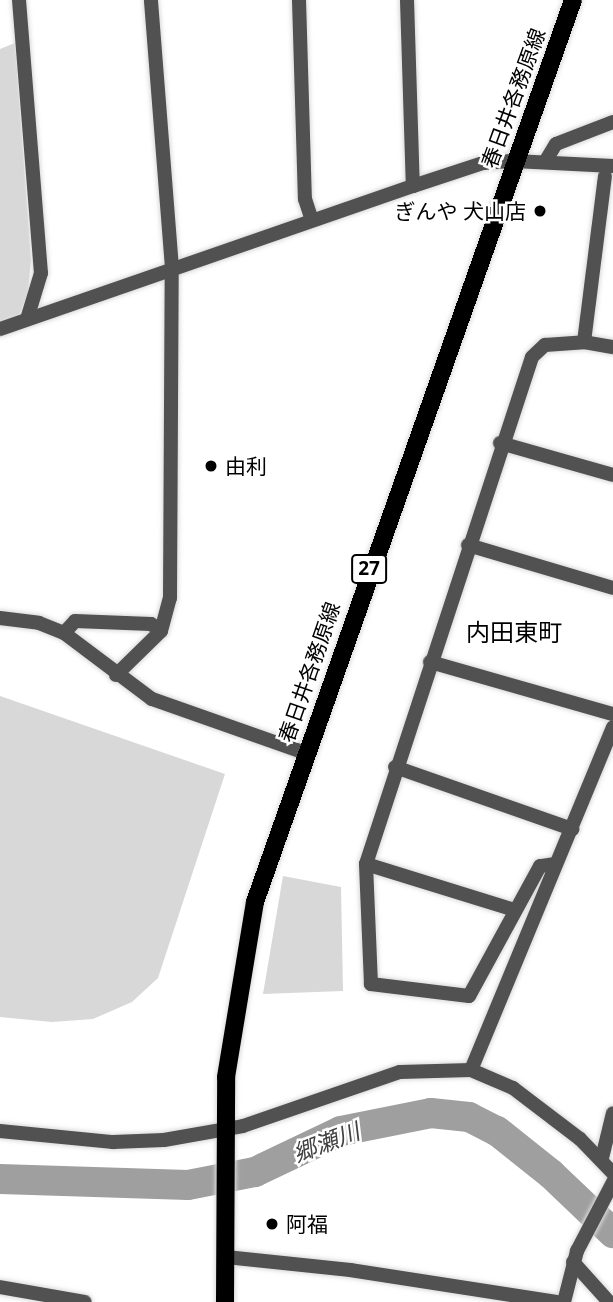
<!DOCTYPE html>
<html>
<head>
<meta charset="utf-8">
<style>
  body { margin:0 }
  #map { position:relative; width:613px; height:1302px; overflow:hidden; background:#fff; font-family:"Noto Sans","Noto Sans JP",sans-serif }
  div>[style] { position:absolute }
  [style*='--x'] { left:calc(var(--x)*1px); top:calc(var(--y)*1px); width:calc(var(--w)*1px); rotate:calc(var(--a)*1deg) }
  .green>* { inset:0; background:#d8d8d8 }
  .river>* { height:30px; margin:-15px; padding:0 15px; transform-origin:15px; border-radius:15px; background:#9f9f9f }
  .roads { filter:drop-shadow(0 0 2px #dbdbdb) drop-shadow(0 0 2px #dbdbdb) }
  .minor>* { height:14px; margin:-7px; padding:0 7px; transform-origin:7px; border-radius:7px; background:#515151 }
  .tertiary>* { height:14px; margin:-7px; padding:0 7px; transform-origin:7px; border-radius:7px; background:#515151 }
  .primary>* { height:18px; margin:-9px; padding:0 9px; transform-origin:9px; border-radius:9px; background:#000 }
  .dots>* { width:19px; height:19px; translate:-50% -50%; box-sizing:border-box; border:4px solid #fff; border-radius:50% }
  span { translate:-50% -50%; white-space:nowrap; text-align:center; line-height:1.15; -webkit-text-stroke:5px #fff; paint-order:stroke }
  .shield-label span { padding:2px 5px; background:#fff; border:2px solid; border-radius:5px; -webkit-text-stroke-width:0 }
  .shield-label { font-size:19px; color:#000; font-weight:700 }
  .street-label { font-size:21px; color:#000 }
  .poi-label { font-size:21px; color:#000 }
  .right { translate:-100% -50%; text-align:right }
  .left { translate:0 -50%; text-align:left }
  .water-label { font-size:23px; color:#404040; font-style:italic }
  .quarter-label { font-size:24px; color:#000 }
</style>
</head>
<body>
<div id="map">
  <div class="green">
    <i style="clip-path:polygon(15px 43px,31px 260px,28px 292px,19px 316px,0 324px,0 49px)"></i>
    <i style="clip-path:polygon(0 696px,225px 774px,158px 978px,132px 1002px,93px 1019px,52px 1022px,0 1017px)"></i>
    <i style="clip-path:polygon(283px 876px,341px 887px,343px 991px,263px 994px)"></i>
  </div>
  <div class="river">
    <i style="--x:0;--y:1179;--w:188;--a:1.8"></i>
    <i style="--x:188;--y:1185;--w:68;--a:-11"></i>
    <i style="--x:255;--y:1172;--w:95;--a:-25.5"></i>
    <i style="--x:341;--y:1131;--w:92;--a:-11.3"></i>
    <i style="--x:431;--y:1113;--w:38;--a:6"></i>
    <i style="--x:469;--y:1117;--w:31;--a:27"></i>
    <i style="--x:497;--y:1131;--w:69;--a:38.5"></i>
    <i style="--x:551;--y:1174;--w:86;--a:43.6"></i>
  </div>
  <div class="roads">
    <div class="minor">
      <i style="--x:19;--y:0;--w:274;--a:85.4"></i>
      <i style="--x:41;--y:273;--w:48;--a:106.9"></i>
      <i style="--x:299;--y:0;--w:199;--a:88.3"></i>
      <i style="--x:305;--y:199;--w:22;--a:72"></i>
      <i style="--x:407;--y:0;--w:186;--a:88.2"></i>
      <i style="--x:514;--y:161;--w:99;--a:2.9"></i>
      <i style="--x:545;--y:162;--w:21;--a:-59"></i>
      <i style="--x:556;--y:144;--w:61;--a:-21.1"></i>
      <i style="--x:584;--y:342;--w:29;--a:10"></i>
      <i style="--x:500;--y:443;--w:117;--a:15.8"></i>
      <i style="--x:468;--y:545;--w:151;--a:16.5"></i>
      <i style="--x:64;--y:633;--w:16;--a:-47"></i>
      <i style="--x:75;--y:621;--w:76;--a:2.3"></i>
      <i style="--x:151;--y:624;--w:12;--a:35"></i>
      <i style="--x:430;--y:662;--w:190;--a:15.9"></i>
      <i style="--x:116;--y:675;--w:63;--a:-44.4"></i>
      <i style="--x:161;--y:631;--w:34;--a:-75"></i>
      <i style="--x:170;--y:598;--w:330;--a:-89.7"></i>
      <i style="--x:172;--y:268;--w:269;--a:-94.5"></i>
      <i style="--x:395;--y:767;--w:188;--a:19.3"></i>
      <i style="--x:366;--y:864;--w:156;--a:17.2"></i>
      <i style="--x:555;--y:864;--w:15;--a:172"></i>
      <i style="--x:540;--y:866;--w:148;--a:118.6"></i>
      <i style="--x:469;--y:996;--w:99;--a:-173"></i>
      <i style="--x:371;--y:984;--w:120;--a:-92.4"></i>
      <i style="--x:366;--y:864;--w:533;--a:-71.87"></i>
      <i style="--x:532;--y:357;--w:18;--a:-43"></i>
      <i style="--x:545;--y:345;--w:39;--a:-4"></i>
      <i style="--x:584;--y:342;--w:167;--a:-82.8"></i>
      <i style="--x:471;--y:1070;--w:371;--a:-67.5"></i>
      <i style="--x:602;--y:1158;--w:46;--a:-76.3"></i>
      <i style="--x:226;--y:1257;--w:125;--a:6"></i>
      <i style="--x:350;--y:1270;--w:209;--a:8.8"></i>
      <i style="--x:573;--y:1262;--w:54;--a:48"></i>
      <i style="--x:0;--y:1287;--w:86;--a:10"></i>
      <i style="--x:564;--y:1302;--w:53;--a:-75.7"></i>
      <i style="--x:577;--y:1251;--w:78;--a:-62.4"></i>
    </div>
    <div class="tertiary">
      <i style="--x:0;--y:329;--w:437;--a:-19.1"></i>
      <i style="--x:413;--y:186;--w:74;--a:-18.2"></i>
      <i style="--x:483;--y:163;--w:31;--a:-4"></i>
      <i style="--x:0;--y:618;--w:39;--a:7"></i>
      <i style="--x:39;--y:623;--w:27;--a:22"></i>
      <i style="--x:64;--y:633;--w:110;--a:36.9"></i>
      <i style="--x:152;--y:699;--w:162;--a:19.4"></i>
      <i style="--x:0;--y:1131;--w:114;--a:5.6"></i>
      <i style="--x:113;--y:1142;--w:51;--a:-2.2"></i>
      <i style="--x:164;--y:1140;--w:80;--a:-10"></i>
      <i style="--x:243;--y:1126;--w:166;--a:-19"></i>
      <i style="--x:400;--y:1072;--w:71;--a:-1.6"></i>
      <i style="--x:471;--y:1070;--w:46;--a:23.2"></i>
      <i style="--x:513;--y:1088;--w:84;--a:37.3"></i>
      <i style="--x:580;--y:1139;--w:47;--a:45.9"></i>
    </div>
    <div class="primary">
      <i style="--x:225;--y:1302;--w:225;--a:-89.7"></i>
      <i style="--x:226;--y:1077;--w:177;--a:-80.6"></i>
      <i style="--x:255;--y:902;--w:956;--a:-70.58"></i>
    </div>
  </div>
  <div class="dots">
    <i style="left:540px;top:211px;background:#000"></i>
    <i style="left:211px;top:466px;background:#000"></i>
    <i style="left:272px;top:1224px;background:#000"></i>
  </div>
  <div class="shield-label">
    <span style="left:369px;top:569px">27</span>
  </div>
  <div class="street-label">
    <span style="left:513px;top:98px;rotate:-70deg">春日井各務原線</span>
    <span style="left:309px;top:672px;rotate:-71deg">春日井各務原線</span>
  </div>
  <div class="poi-label">
    <span class="right" style="left:526px;top:211px">ぎんや 犬山店</span>
    <span class="left" style="left:225px;top:466px">由利</span>
    <span class="left" style="left:286px;top:1224px">阿福</span>
  </div>
  <div class="water-label">
    <span style="left:326px;top:1142px;rotate:-21deg">郷瀬川</span>
  </div>
  <div class="quarter-label">
    <span style="left:514px;top:632px">内田東町</span>
  </div>
</div>
</body>
</html>
